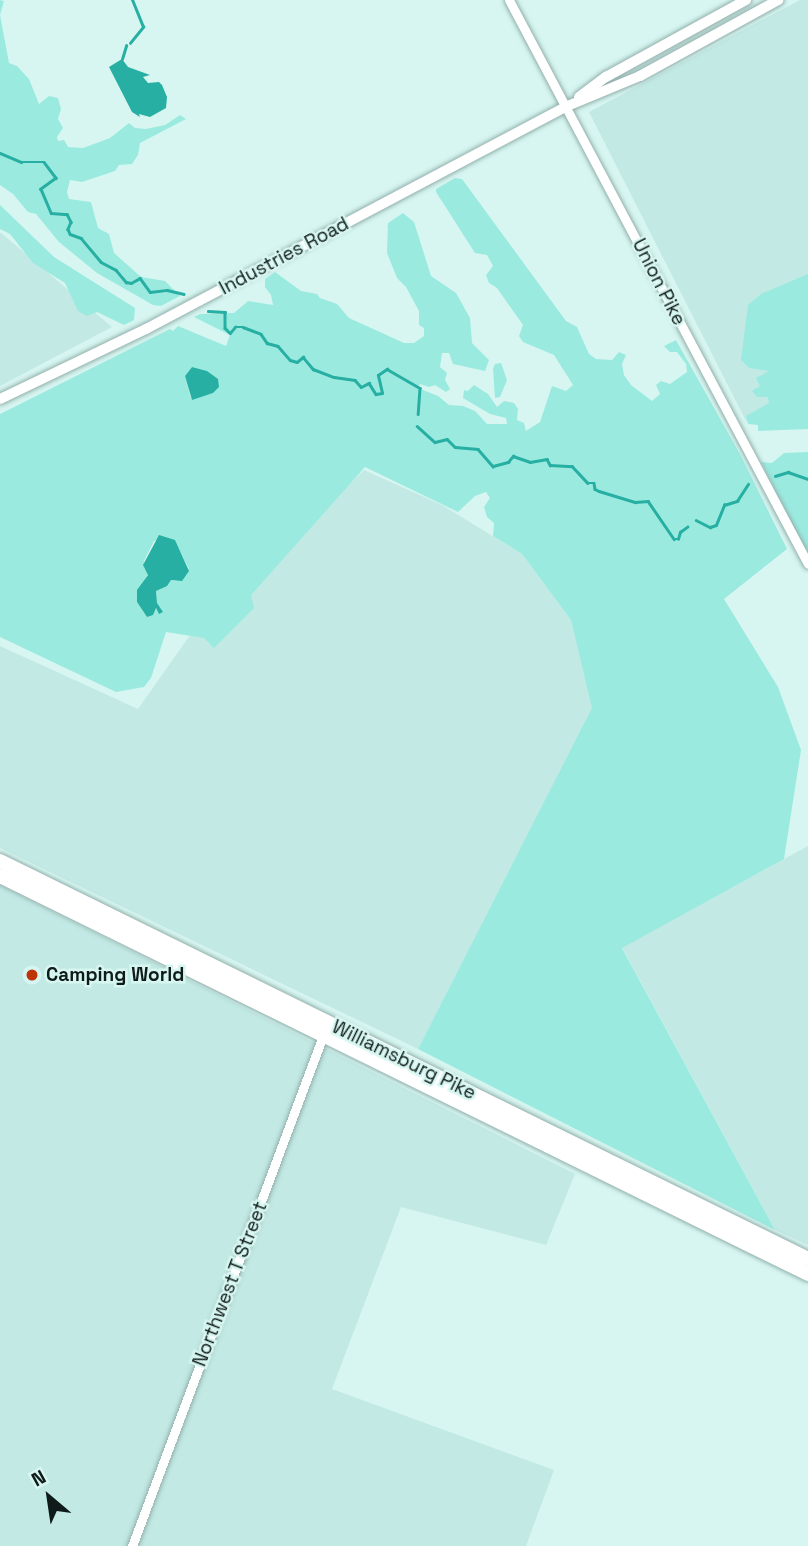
<!DOCTYPE html>
<html>
<head>
<meta charset="utf-8">
<style>
  body { margin:0 }
  #map { position:relative; width:808px; height:1546px; overflow:hidden; background:#d7f6f1; font-family:"Space Grotesk",sans-serif }
  div>[style] { position:absolute }
  [style*='--x'] { left:calc(var(--x)*1px); top:calc(var(--y)*1px); width:calc(var(--w)*1px); rotate:calc(var(--a)*1deg) }
  .built>* { inset:0; background:#c2e9e4 }
  .green>* { inset:0; background:#9beae0 }
  .water>* { inset:0; background:#26afa2 }
  .stream>* { height:2.5px; margin:-1.25px; padding:0 1.25px; transform-origin:1.25px; border-radius:1.25px; background:#26afa2 }
  .roads { filter:drop-shadow(0 0 2px #92afab) drop-shadow(0 0 2px #92afab) }
  .minor>* { height:9px; margin:-4.5px; padding:0 4.5px; transform-origin:4.5px; border-radius:4.5px; background:#fff }
  .tertiary>* { height:10px; margin:-5px; padding:0 5px; transform-origin:5px; border-radius:5px; background:#fff }
  .primary>* { height:14px; margin:-7px; padding:0 7px; transform-origin:7px; border-radius:7px; background:#fff }
  .dots>* { width:19px; height:19px; translate:-50% -50%; box-sizing:border-box; border:4px solid #d7f6f1; border-radius:50% }
  span { translate:-50% -50%; white-space:nowrap; text-align:center; line-height:1.15; -webkit-text-stroke:5px #d7f6f1; paint-order:stroke }
  .street-label { font-size:19px; color:#0f1b19 }
  .poi-label { font-size:19px; color:#0f1b19; font-weight:700 }
  .left { translate:0 -50%; text-align:left }
  .north { position:absolute; left:14px; top:1462px; width:70px; height:70px; -webkit-text-stroke:5px #d7f6f1; paint-order:stroke; rotate:331deg; font-size:19px; font-weight:700; line-height:28px; text-align:center; color:#0f1b19 }
  .north::after { content:''; display:block; margin:auto; width:24px; height:32px; background:#0f1b19; clip-path:polygon(50% 0,100% 100%,50% 72%,0 100%) }
</style>
</head>
<body>
<div id="map">
  <div class="built">
    <i style="clip-path:polygon(800px 0,808px 0,808px 418px,746px 421px,589px 112px)"></i>
    <i style="clip-path:polygon(0 232px,112px 327px,0 386px)"></i>
    <i style="clip-path:polygon(364px 470px,442px 505px,522px 554px,571px 620px,593px 708px,418px 1049px,0 848px,0 646px,138px 709px,188px 638px)"></i>
    <i style="clip-path:polygon(808px 846px,808px 1245px,775px 1230px,622px 947px)"></i>
    <i style="clip-path:polygon(0 885px,575px 1174px,546px 1245px,401px 1207px,332px 1389px,554px 1470px,526px 1546px,0 1546px)"></i>
  </div>
  <div class="green">
    <i style="clip-path:polygon(0 0,4px 1px,0 15px,9px 63px,17px 66px,29px 79px,39px 104px,49px 96px,58px 98px,61px 109px,58px 119px,63px 128px,57px 137px,58px 141px,64px 140px,68px 147px,83px 148px,110px 138px,129px 123px,135px 128px,146px 129px,165px 125px,180px 115px,186px 119px,140px 143px,138px 155px,132px 164px,119px 165px,115px 171px,82px 182px,70px 180px,67px 192px,69px 199px,91px 202px,98px 228px,109px 234px,114px 253px,141px 277px,165px 281px,180px 296px,161px 306px,153px 305px,97px 273px,59px 242px,36px 214px,28px 212px,13px 194px,0 185px)"></i>
    <i style="clip-path:polygon(evenodd,455px 178px,462px 179px,566px 321px,577px 327px,589px 354px,596px 359px,612px 360px,619px 352px,626px 355px,622px 364px,624px 375px,631px 385px,652px 401px,660px 394px,656px 385px,661px 381px,670px 384px,687px 372px,686px 364px,677px 352px,670px 352px,664px 346px,676px 340px,741px 456px,787px 549px,724px 599px,778px 687px,801px 750px,784px 859px,622px 948px,775px 1230px,418px 1049px,592px 708px,571px 620px,522px 554px,493px 536px,494px 523px,487px 517px,484px 507px,490px 498px,486px 492px,475px 496px,458px 512px,365px 467px,251px 595px,254px 608px,214px 648px,204px 638px,166px 632px,151px 678px,144px 687px,116px 692px,0 637px,0 414px,170px 329px,173px 331px,178px 326px,226px 346px,230px 335px,194px 317px,200px 314px,234px 313px,248px 301px,273px 305px,271px 295px,265px 287px,265px 279px,275px 272px,301px 291px,317px 294px,320px 298px,337px 304px,349px 318px,404px 343px,414px 343px,424px 336px,424px 328px,419px 325px,419px 311px,406px 287px,397px 278px,387px 253px,388px 223px,403px 213px,414px 222px,431px 276px,456px 293px,470px 318px,472px 343px,489px 360px,485px 371px,453px 364px,449px 353px,442px 353px,440px 367px,447px 373px,445px 380px,450px 389px,446px 392px,435px 385px,429px 387px,420px 384px,418px 388px,438px 396px,449px 405px,463px 406px,475px 411px,487px 424px,507px 424px,506px 418px,490px 414px,463px 398px,464px 390px,468px 391px,474px 385px,488px 394px,497px 407px,504px 401px,514px 403px,518px 409px,517px 420px,524px 423px,526px 431px,540px 422px,552px 386px,566px 391px,573px 385px,554px 355px,523px 342px,519px 336px,523px 325px,497px 288px,489px 283px,486px 275px,493px 266px,487px 255px,475px 253px,436px 192px,436px 189px,455px 178px,192px 367px,207px 371px,213px 393px,191px 399px,185px 376px,192px 367px,455px 178px,168px 538px,178px 547px,189px 569px,176px 581px,171px 580px,156px 591px,157px 604px,163px 612px,159px 613px,155px 608px,147px 617px,137px 602px,140px 588px,149px 572px,144px 568px,144px 561px,154px 541px,168px 538px)"></i>
    <i style="clip-path:polygon(0 205px,54px 257px,135px 308px,134px 320px,124px 325px,97px 312px,87px 316px,78px 311px,65px 283px,33px 263px,10px 234px,0 229px)"></i>
    <i style="clip-path:polygon(808px 274px,808px 429px,758px 431px,758px 425px,748px 424px,746px 416px,769px 403px,768px 397px,757px 397px,752px 391px,760px 386px,756px 378px,769px 371px,749px 368px,741px 360px,748px 305px,761px 294px)"></i>
    <i style="clip-path:polygon(501px 363px,507px 380px,500px 397px,495px 398px,493px 369px,495px 364px)"></i>
    <i style="clip-path:polygon(808px 452px,808px 555px,761px 462px,772px 463px,784px 453px)"></i>
  </div>
  <div class="water">
    <i style="clip-path:polygon(122px 59px,128px 67px,150px 75px,143px 77px,148px 83px,159px 82px,162px 85px,167px 97px,166px 108px,150px 117px,139px 114px,140px 117px,132px 112px,109px 67px)"></i>
    <i style="clip-path:polygon(192px 367px,207px 371px,218px 379px,219px 387px,213px 393px,192px 400px,185px 376px)"></i>
    <i style="clip-path:polygon(159px 535px,175px 540px,189px 571px,182px 581px,171px 580px,167px 586px,156px 591px,157px 603px,163px 612px,159px 614px,156px 608px,153px 615px,147px 617px,137px 602px,137px 590px,148px 575px,143px 565px)"></i>
  </div>
  <div class="stream">
    <i style="--x:130;--y:43;--w:21;--a:-51"></i>
    <i style="--x:143;--y:27;--w:29;--a:-112"></i>
    <i style="--x:122;--y:59;--w:14;--a:-73"></i>
    <i style="--x:0;--y:153;--w:23;--a:23"></i>
    <i style="--x:21;--y:162;--w:23;--a:0"></i>
    <i style="--x:44;--y:162;--w:20;--a:53"></i>
    <i style="--x:56;--y:178;--w:19;--a:144"></i>
    <i style="--x:41;--y:189;--w:26;--a:67"></i>
    <i style="--x:51;--y:213;--w:16;--a:4"></i>
    <i style="--x:67;--y:214;--w:9;--a:63"></i>
    <i style="--x:71;--y:222;--w:8;--a:113"></i>
    <i style="--x:68;--y:229;--w:5;--a:68"></i>
    <i style="--x:70;--y:234;--w:12;--a:20"></i>
    <i style="--x:81;--y:238;--w:31;--a:50"></i>
    <i style="--x:101;--y:262;--w:17;--a:28"></i>
    <i style="--x:116;--y:270;--w:16;--a:50"></i>
    <i style="--x:126;--y:282;--w:5;--a:11"></i>
    <i style="--x:131;--y:283;--w:10;--a:-29"></i>
    <i style="--x:140;--y:278;--w:17;--a:54"></i>
    <i style="--x:150;--y:292;--w:17;--a:-7"></i>
    <i style="--x:167;--y:290;--w:17;--a:13"></i>
    <i style="--x:208;--y:311;--w:17;--a:3"></i>
    <i style="--x:225;--y:312;--w:16;--a:90"></i>
    <i style="--x:225;--y:328;--w:7;--a:45"></i>
    <i style="--x:230;--y:333;--w:8;--a:-50"></i>
    <i style="--x:235;--y:327;--w:8;--a:0"></i>
    <i style="--x:243;--y:327;--w:19;--a:21"></i>
    <i style="--x:261;--y:334;--w:11;--a:56"></i>
    <i style="--x:267;--y:343;--w:11;--a:15"></i>
    <i style="--x:278;--y:346;--w:18;--a:49"></i>
    <i style="--x:290;--y:360;--w:7;--a:16"></i>
    <i style="--x:297;--y:362;--w:8;--a:-40"></i>
    <i style="--x:303;--y:357;--w:16;--a:50"></i>
    <i style="--x:313;--y:369;--w:22;--a:21"></i>
    <i style="--x:334;--y:377;--w:21;--a:8"></i>
    <i style="--x:355;--y:380;--w:9;--a:49"></i>
    <i style="--x:361;--y:387;--w:9;--a:-27"></i>
    <i style="--x:369;--y:383;--w:13;--a:58"></i>
    <i style="--x:376;--y:394;--w:6;--a:-9"></i>
    <i style="--x:382;--y:393;--w:18;--a:-103"></i>
    <i style="--x:378;--y:375;--w:11;--a:-34"></i>
    <i style="--x:387;--y:369;--w:38;--a:30"></i>
    <i style="--x:420;--y:388;--w:26;--a:94"></i>
    <i style="--x:417;--y:426;--w:24;--a:42"></i>
    <i style="--x:435;--y:442;--w:12;--a:-14"></i>
    <i style="--x:447;--y:439;--w:11;--a:45"></i>
    <i style="--x:455;--y:447;--w:23;--a:5"></i>
    <i style="--x:478;--y:449;--w:23;--a:49"></i>
    <i style="--x:493;--y:466;--w:16;--a:-15"></i>
    <i style="--x:508;--y:462;--w:8;--a:-50"></i>
    <i style="--x:513;--y:456;--w:18;--a:19"></i>
    <i style="--x:530;--y:462;--w:17;--a:-10"></i>
    <i style="--x:547;--y:459;--w:7;--a:63"></i>
    <i style="--x:550;--y:465;--w:22;--a:3"></i>
    <i style="--x:572;--y:466;--w:23;--a:47"></i>
    <i style="--x:588;--y:483;--w:6;--a:0"></i>
    <i style="--x:594;--y:483;--w:6;--a:81"></i>
    <i style="--x:595;--y:489;--w:4;--a:27"></i>
    <i style="--x:599;--y:491;--w:38;--a:17"></i>
    <i style="--x:635;--y:502;--w:13;--a:-4"></i>
    <i style="--x:648;--y:501;--w:46;--a:55.6"></i>
    <i style="--x:674;--y:539;--w:4;--a:0"></i>
    <i style="--x:678;--y:539;--w:7;--a:-74"></i>
    <i style="--x:680;--y:532;--w:9;--a:-36"></i>
    <i style="--x:775;--y:476;--w:14;--a:-17"></i>
    <i style="--x:788;--y:472;--w:21;--a:19"></i>
    <i style="--x:696;--y:520;--w:16;--a:27"></i>
    <i style="--x:710;--y:527;--w:6;--a:-18"></i>
    <i style="--x:716;--y:525;--w:22;--a:-68"></i>
    <i style="--x:724;--y:505;--w:14;--a:-17"></i>
    <i style="--x:737;--y:501;--w:20;--a:-57"></i>
  </div>
  <div class="roads">
    <div class="minor">
      <i style="--x:509;--y:0;--w:638;--a:62.07"></i>
      <i style="--x:132;--y:1546;--w:548;--a:-69.48"></i>
    </div>
    <div class="tertiary">
      <i style="--x:579;--y:97;--w:34;--a:-37"></i>
      <i style="--x:606;--y:77;--w:160;--a:-28.8"></i>
      <i style="--x:0;--y:399;--w:162;--a:-25.6"></i>
      <i style="--x:146;--y:329;--w:474;--a:-27.9"></i>
      <i style="--x:565;--y:107;--w:81;--a:-22.5"></i>
      <i style="--x:640;--y:76;--w:158;--a:-28.8"></i>
    </div>
    <div class="primary">
      <i style="--x:0;--y:861;--w:901;--a:26.22"></i>
      <i style="--x:0;--y:876;--w:901;--a:26.22"></i>
    </div>
  </div>
  <div class="dots">
    <i style="left:32px;top:975px;background:#bd3405"></i>
  </div>
  <div class="street-label">
    <span style="left:284px;top:256px;rotate:-28deg">Industries Road</span>
    <span style="left:659px;top:282px;rotate:63deg">Union Pike</span>
    <span style="left:404px;top:1060px;rotate:26deg">Williamsburg Pike</span>
    <span style="left:230px;top:1284px;rotate:-69deg">Northwest T Street</span>
  </div>
  <div class="poi-label">
    <span class="left" style="left:46px;top:975px">Camping World</span>
  </div>
  <div class="north">N</div>
</div>
</body>
</html>
